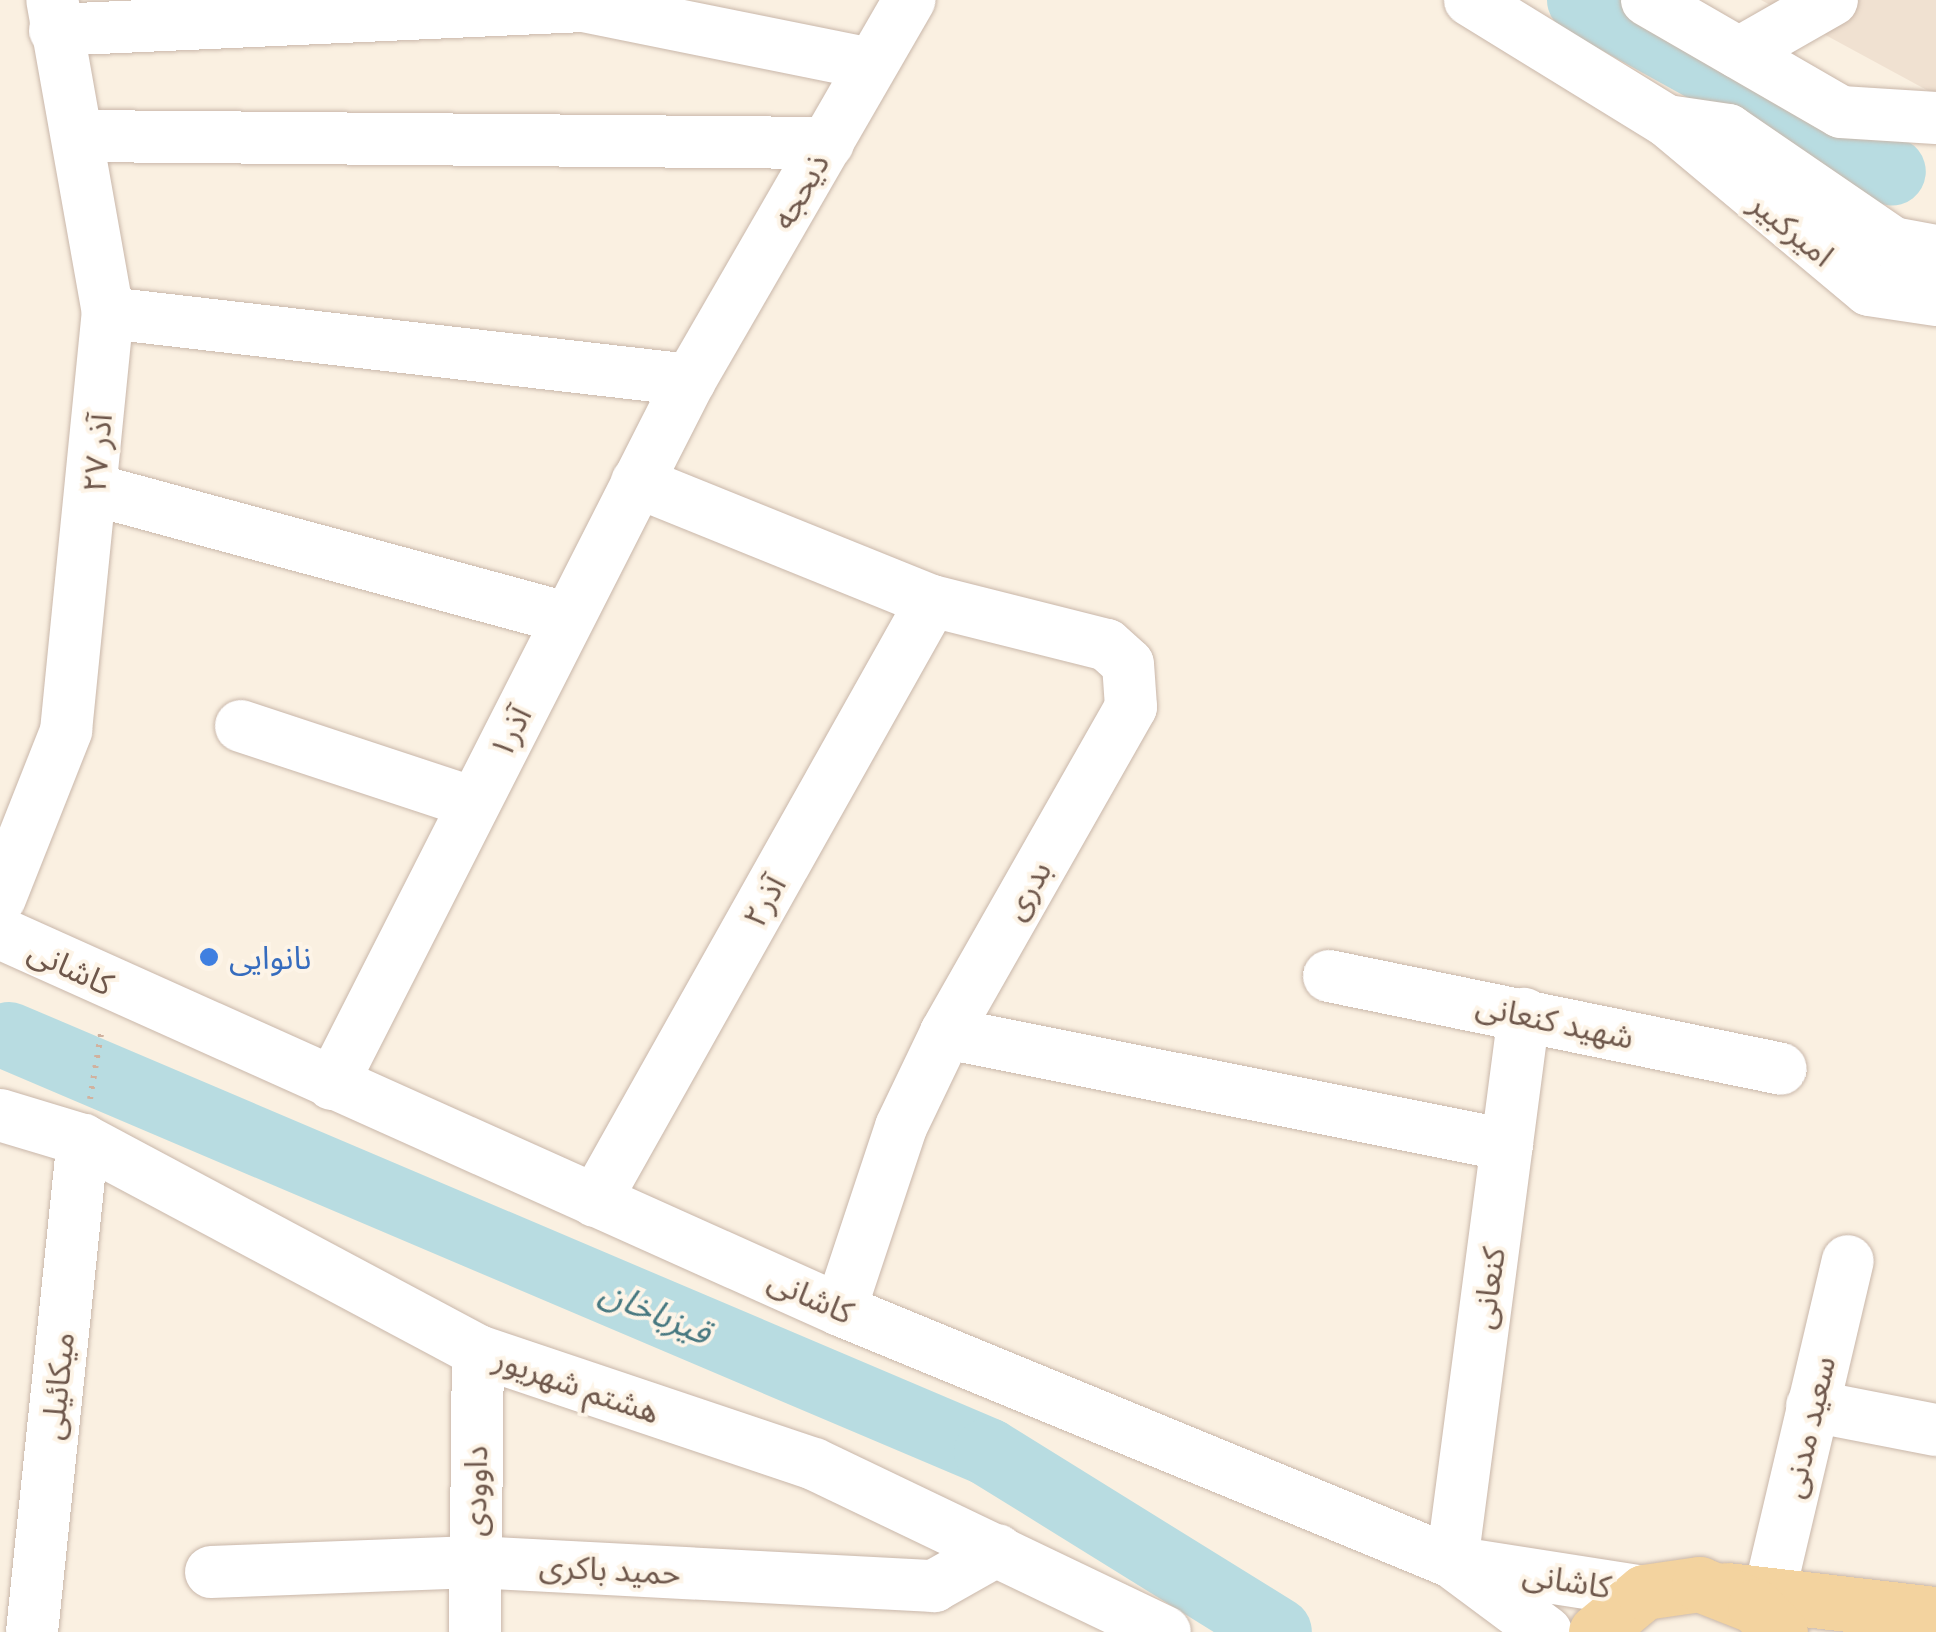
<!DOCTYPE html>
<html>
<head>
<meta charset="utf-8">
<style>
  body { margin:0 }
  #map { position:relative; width:1936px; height:1632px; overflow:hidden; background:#faf0e1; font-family:"IBM Plex Sans","Noto Sans Arabic",sans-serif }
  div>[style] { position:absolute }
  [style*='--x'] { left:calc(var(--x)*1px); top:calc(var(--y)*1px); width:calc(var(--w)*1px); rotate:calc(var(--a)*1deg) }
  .residential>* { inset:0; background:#f0e1d1 }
  .river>* { height:68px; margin:-34px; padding:0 34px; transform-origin:34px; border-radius:34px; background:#b8dce1 }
  .path>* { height:6px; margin-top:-3px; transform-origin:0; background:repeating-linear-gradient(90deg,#d1b29f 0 2.5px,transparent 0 10.5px) }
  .roads { filter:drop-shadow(0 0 2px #c9b7aa) drop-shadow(0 0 2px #c9b7aa) }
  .minor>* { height:52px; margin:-26px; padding:0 26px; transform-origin:26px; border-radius:26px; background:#fff }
  .major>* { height:55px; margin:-27.5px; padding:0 27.5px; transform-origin:27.5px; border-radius:27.5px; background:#f3d39f }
  .dots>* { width:28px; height:28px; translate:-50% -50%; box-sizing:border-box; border:5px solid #fdf4e7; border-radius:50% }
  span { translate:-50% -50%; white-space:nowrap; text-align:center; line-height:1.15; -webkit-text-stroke:8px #fdf4e7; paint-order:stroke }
  .street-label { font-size:32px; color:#6e574b }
  .shop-label { font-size:32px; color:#366cbe }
  .left { translate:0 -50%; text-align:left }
  .water-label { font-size:35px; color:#477880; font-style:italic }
</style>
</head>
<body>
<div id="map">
  <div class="residential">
    <i style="clip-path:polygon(1761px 0,1936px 0,1936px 95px)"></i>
  </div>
  <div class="river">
    <i style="--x:1581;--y:0;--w:355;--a:28.9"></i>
    <i style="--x:9;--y:1036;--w:1064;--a:23.02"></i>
    <i style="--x:988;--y:1452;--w:341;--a:31.8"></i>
  </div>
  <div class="path">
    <i style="--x:90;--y:1099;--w:72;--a:-80.4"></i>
  </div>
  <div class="roads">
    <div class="minor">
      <i style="--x:1470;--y:0;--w:231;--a:31.6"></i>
      <i style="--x:1667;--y:121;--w:263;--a:39.9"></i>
      <i style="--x:1869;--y:290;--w:68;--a:8.5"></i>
      <i style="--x:1647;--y:0;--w:224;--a:30"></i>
      <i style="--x:1841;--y:112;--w:95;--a:3.6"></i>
      <i style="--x:55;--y:30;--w:529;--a:-2.6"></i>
      <i style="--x:583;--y:6;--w:294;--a:11.4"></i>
      <i style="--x:1739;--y:53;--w:107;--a:-29.7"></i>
      <i style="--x:1667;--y:121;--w:62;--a:8.4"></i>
      <i style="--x:1728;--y:130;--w:200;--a:34.4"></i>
      <i style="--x:1893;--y:243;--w:44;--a:10.5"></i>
      <i style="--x:81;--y:136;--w:747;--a:0.54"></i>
      <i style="--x:108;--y:313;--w:586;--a:6.57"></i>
      <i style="--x:637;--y:482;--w:318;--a:22"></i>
      <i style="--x:932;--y:601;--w:180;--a:14.1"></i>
      <i style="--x:1107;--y:645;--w:28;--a:42"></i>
      <i style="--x:1128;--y:664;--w:43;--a:86"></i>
      <i style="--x:1131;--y:707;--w:375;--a:119.6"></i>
      <i style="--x:946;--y:1033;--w:104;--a:115.6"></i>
      <i style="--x:901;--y:1127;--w:193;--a:108.4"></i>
      <i style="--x:95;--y:490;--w:489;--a:15.2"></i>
      <i style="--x:241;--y:726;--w:245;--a:18.3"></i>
      <i style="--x:0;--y:898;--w:180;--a:-68.4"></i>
      <i style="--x:66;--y:731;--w:420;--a:-84.3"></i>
      <i style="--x:108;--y:313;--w:318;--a:-100.1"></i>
      <i style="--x:0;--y:933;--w:921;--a:24.17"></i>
      <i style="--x:840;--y:1310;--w:662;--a:22.38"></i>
      <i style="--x:1452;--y:1562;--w:194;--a:8.9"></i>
      <i style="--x:1329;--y:976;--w:461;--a:11.6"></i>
      <i style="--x:946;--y:1033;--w:572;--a:11.29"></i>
      <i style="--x:332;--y:1084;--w:790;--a:-63.05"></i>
      <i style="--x:690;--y:380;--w:439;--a:-60"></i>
      <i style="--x:0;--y:1115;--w:87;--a:16.8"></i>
      <i style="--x:83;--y:1140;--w:448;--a:28.1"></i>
      <i style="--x:478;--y:1351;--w:354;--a:18.6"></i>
      <i style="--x:814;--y:1464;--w:389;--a:25.6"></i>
      <i style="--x:595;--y:1201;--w:688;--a:-60.68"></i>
      <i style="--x:1812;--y:1406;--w:126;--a:11"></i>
      <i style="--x:1452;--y:1562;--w:553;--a:-82.51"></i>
      <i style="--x:1457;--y:1566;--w:111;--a:36.6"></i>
      <i style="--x:211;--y:1572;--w:263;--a:-2.2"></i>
      <i style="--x:474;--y:1562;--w:461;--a:3"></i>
      <i style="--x:934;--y:1586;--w:73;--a:-29.4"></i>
      <i style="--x:1769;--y:1594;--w:342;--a:-76.7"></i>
      <i style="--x:32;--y:1632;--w:495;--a:-84.1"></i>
      <i style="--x:475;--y:1632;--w:281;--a:-89.4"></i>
    </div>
    <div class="major">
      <i style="--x:1727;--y:1590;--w:210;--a:6.6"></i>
      <i style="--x:1596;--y:1632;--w:62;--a:-39.8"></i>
      <i style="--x:1644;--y:1592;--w:56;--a:-8.3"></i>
      <i style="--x:1699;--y:1584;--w:60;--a:21.4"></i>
      <i style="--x:1755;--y:1606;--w:36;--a:46"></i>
    </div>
  </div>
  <div class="dots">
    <i style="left:209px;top:957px;background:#3f7fe0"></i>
  </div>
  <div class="street-label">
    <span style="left:800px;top:191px;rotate:-60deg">ذیحجه</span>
    <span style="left:1792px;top:229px;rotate:39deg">امیرکبیر</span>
    <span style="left:97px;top:453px;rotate:-85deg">۲۷ آذر</span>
    <span style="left:510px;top:732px;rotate:-63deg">آذر۱</span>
    <span style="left:1027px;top:890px;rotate:-60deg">بدری</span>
    <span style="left:764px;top:901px;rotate:-61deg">آذر۲</span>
    <span style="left:71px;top:967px;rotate:25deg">کاشانی</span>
    <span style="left:1555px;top:1021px;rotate:12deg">شهید کنعانی</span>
    <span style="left:1488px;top:1288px;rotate:-82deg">کنعانی</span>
    <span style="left:811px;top:1296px;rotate:24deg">کاشانی</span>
    <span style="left:577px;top:1385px;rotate:19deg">هشتم شهریور</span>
    <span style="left:57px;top:1386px;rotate:-84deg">میکائیلی</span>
    <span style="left:1808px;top:1427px;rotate:-77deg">سعید مدنی</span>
    <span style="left:475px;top:1491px;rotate:-89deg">داوودی</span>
    <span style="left:610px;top:1569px;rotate:3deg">حمید باکری</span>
    <span style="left:1567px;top:1580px;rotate:9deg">کاشانی</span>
  </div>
  <div class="shop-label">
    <span class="left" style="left:229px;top:957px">نانوایی</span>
  </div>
  <div class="water-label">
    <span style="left:656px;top:1311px;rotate:23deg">قیزباخان</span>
  </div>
</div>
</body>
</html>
